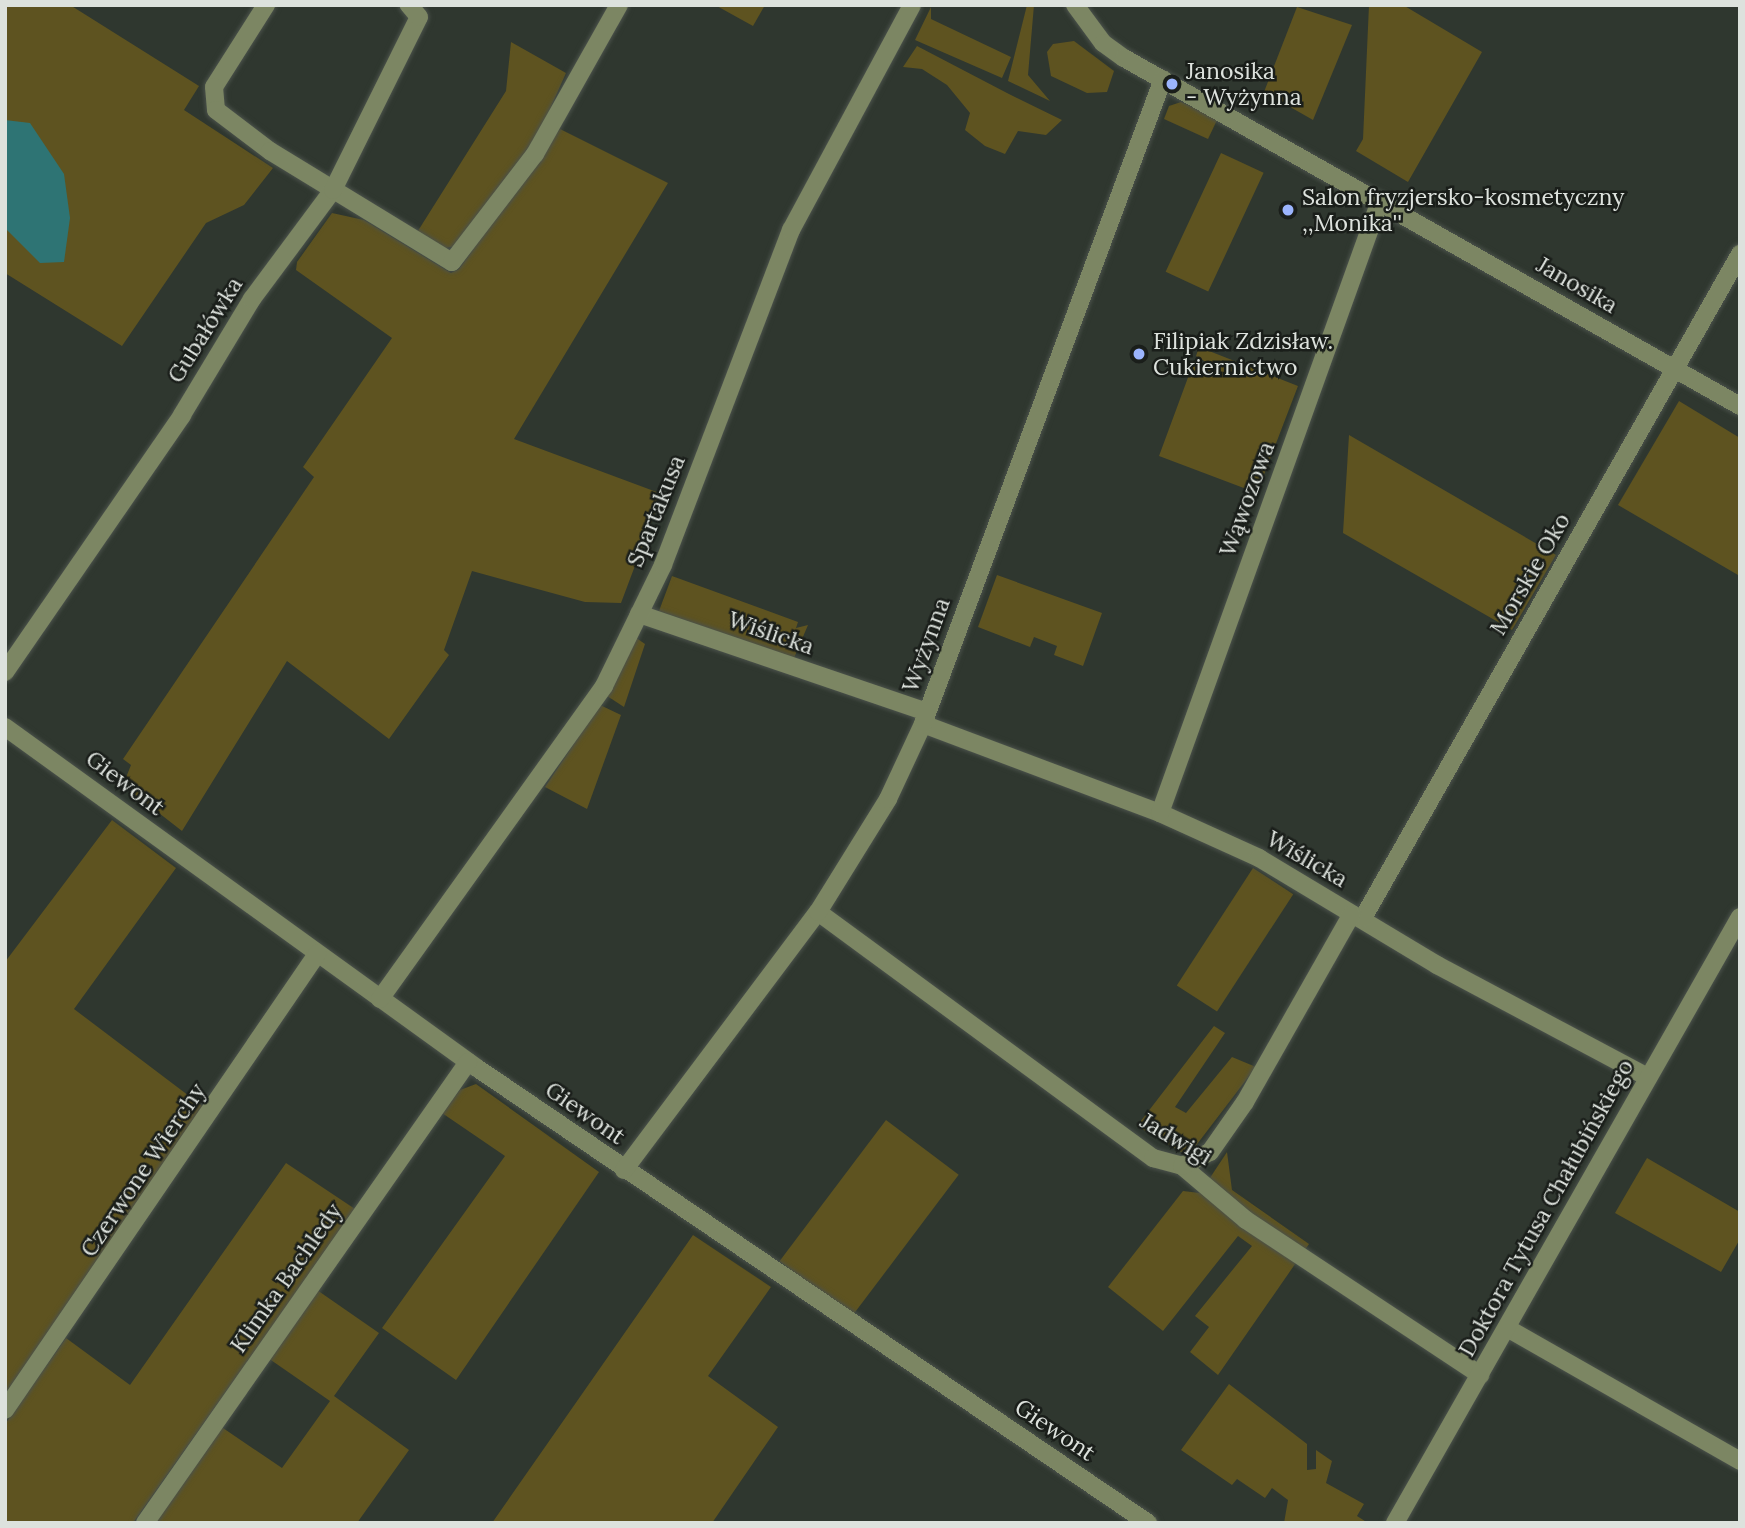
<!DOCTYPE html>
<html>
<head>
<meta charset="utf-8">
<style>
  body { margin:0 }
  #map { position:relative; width:1745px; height:1528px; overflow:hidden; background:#2f372f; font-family:Lora,serif }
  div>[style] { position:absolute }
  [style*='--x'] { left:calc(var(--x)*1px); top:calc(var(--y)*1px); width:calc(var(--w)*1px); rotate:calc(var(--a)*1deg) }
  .green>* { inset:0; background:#5e5320; transform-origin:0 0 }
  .water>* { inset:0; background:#2e7474 }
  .roads { filter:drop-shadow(0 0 2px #4b524b) drop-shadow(0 0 2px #4b524b) }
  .minor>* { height:18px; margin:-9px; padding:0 9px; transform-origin:9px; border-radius:9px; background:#7c8663 }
  .dots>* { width:19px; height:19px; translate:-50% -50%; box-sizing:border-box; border:4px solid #1a1e1a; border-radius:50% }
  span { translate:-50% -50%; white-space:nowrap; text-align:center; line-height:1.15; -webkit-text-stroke:5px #1a1e1a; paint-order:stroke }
  .poi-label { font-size:23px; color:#dde2dd }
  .left { translate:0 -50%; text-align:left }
  .street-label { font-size:23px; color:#dde2dd }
  .frame { position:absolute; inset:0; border:7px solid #dde2dd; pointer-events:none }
</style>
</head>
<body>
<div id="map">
  <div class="green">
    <i style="clip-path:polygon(5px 5px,70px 5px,199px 86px,184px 110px,273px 168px,244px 205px,206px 223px,122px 346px,5px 273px)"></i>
    <i style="clip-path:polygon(715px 5px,765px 5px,753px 26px)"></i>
    <i style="clip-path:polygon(1027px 5px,1034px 5px,1028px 75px,1050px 101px,1008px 81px)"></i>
    <i style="clip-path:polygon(1369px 5px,1403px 5px,1482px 52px,1408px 182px,1356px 151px,1363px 139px)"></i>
    <i style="clip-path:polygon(931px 7px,931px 19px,1011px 57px,1002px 78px,915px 40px)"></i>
    <i style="clip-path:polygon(1297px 7px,1352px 25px,1313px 120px,1264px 92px)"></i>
    <i style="clip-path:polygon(1074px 41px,1114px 71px,1107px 92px,1087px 93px,1051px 76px,1047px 52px,1053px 44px)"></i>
    <i style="clip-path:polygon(511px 42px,566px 73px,538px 136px,456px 246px,441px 249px,416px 234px,506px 91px)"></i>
    <i style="clip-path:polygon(917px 46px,1007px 93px,1062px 120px,1046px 135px,1018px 131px,1005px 154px,985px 146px,965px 130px,970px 113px,947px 85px,922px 69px,903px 67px)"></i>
    <i style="clip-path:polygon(1181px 102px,1218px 118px,1208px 139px,1164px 119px,1169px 106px)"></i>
    <i style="clip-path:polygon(560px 129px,668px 183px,514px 439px,662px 494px,621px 603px,585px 602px,472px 571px,444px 650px,449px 655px,389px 739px,287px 661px,182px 831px,123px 785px,131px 765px,123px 759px,314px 477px,303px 467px,392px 338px,296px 270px,297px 262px,332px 213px,364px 220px,451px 273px,459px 269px)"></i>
    <i style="left:1221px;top:153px;width:47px;height:131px;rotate:25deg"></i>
    <i style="clip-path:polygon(1199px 347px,1298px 386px,1257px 493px,1159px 456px,1193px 364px,1203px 369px,1206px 362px,1196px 356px)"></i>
    <i style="clip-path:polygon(1679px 401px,1740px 438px,1738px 575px,1618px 505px)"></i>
    <i style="clip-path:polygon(1349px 435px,1556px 555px,1512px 630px,1343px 533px)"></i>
    <i style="clip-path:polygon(997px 575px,1102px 613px,1083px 666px,1054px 655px,1057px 646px,1034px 637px,1030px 647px,978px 627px)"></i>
    <i style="clip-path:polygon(672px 576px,798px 622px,796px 628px,808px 625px,794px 658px,659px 611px)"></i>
    <i style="clip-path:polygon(635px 637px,645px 644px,624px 707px,604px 694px)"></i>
    <i style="clip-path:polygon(600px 705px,621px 715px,587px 809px,545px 787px)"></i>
    <i style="clip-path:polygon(112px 820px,176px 868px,74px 1009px,205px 1108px,5px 1394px,5px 962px)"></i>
    <i style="left:1253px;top:868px;width:48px;height:140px;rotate:33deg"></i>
    <i style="clip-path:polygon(1214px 1026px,1225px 1033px,1175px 1107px,1186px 1113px,1232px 1057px,1256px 1067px,1188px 1156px,1137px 1126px)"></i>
    <i style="clip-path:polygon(476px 1084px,599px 1172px,456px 1380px,382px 1328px,505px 1156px,442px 1113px,460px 1090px)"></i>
    <i style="left:886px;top:1120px;width:91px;height:177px;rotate:37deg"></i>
    <i style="clip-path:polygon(1227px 1152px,1232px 1190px,1309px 1244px,1218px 1375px,1190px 1352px,1209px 1327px,1195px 1316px,1252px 1246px,1238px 1236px,1163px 1331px,1108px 1287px,1183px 1191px,1200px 1193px)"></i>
    <i style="clip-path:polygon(1647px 1158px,1740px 1212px,1740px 1239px,1721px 1272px,1615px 1213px)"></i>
    <i style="clip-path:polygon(286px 1163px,355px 1209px,133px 1523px,5px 1523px,5px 1424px,66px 1338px,130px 1385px)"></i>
    <i style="clip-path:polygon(693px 1235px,771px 1287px,708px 1376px,778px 1427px,712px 1523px,492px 1523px)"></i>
    <i style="clip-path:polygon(317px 1290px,379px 1333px,334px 1396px,409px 1450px,357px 1523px,152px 1523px,220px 1426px,282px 1468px,330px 1401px,268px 1358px)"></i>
    <i style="clip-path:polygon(1229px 1384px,1307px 1444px,1307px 1470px,1316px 1469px,1316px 1450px,1332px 1461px,1326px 1483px,1364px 1504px,1357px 1516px,1368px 1523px,1284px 1523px,1288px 1500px,1272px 1488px,1265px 1498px,1237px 1479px,1232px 1485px,1181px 1450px)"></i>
  </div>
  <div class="water">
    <i style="clip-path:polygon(5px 120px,30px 123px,64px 174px,70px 218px,64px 262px,40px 263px,5px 228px)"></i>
  </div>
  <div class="roads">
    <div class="minor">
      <i style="--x:266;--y:5;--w:97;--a:122.4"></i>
      <i style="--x:214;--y:87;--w:23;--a:85"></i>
      <i style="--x:216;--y:110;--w:68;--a:37.2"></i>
      <i style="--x:270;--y:151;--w:213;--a:31.4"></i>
      <i style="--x:452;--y:262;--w:136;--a:-52.5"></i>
      <i style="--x:535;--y:154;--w:171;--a:-60.6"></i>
      <i style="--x:1075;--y:5;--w:47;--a:53.6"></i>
      <i style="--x:1103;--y:43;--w:26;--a:36"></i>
      <i style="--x:1124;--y:58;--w:708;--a:29.46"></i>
      <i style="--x:639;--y:614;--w:304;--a:18.8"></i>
      <i style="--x:5;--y:672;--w:312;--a:-55.4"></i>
      <i style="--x:182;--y:415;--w:135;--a:-58.9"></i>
      <i style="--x:252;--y:299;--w:136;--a:-53.4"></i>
      <i style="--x:333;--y:190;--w:193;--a:-63.6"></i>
      <i style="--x:419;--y:17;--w:16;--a:-130"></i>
      <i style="--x:923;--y:724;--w:253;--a:20.6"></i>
      <i style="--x:1160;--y:813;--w:109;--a:24.4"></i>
      <i style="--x:1259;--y:858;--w:208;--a:31"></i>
      <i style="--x:1437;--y:965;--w:239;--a:28"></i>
      <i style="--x:5;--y:727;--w:582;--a:35.85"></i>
      <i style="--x:477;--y:1068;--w:811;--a:34.14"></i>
      <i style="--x:1160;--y:813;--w:650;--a:-70.23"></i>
      <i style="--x:818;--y:912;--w:416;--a:36.3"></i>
      <i style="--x:1153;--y:1158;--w:30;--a:15"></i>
      <i style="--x:1182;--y:1166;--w:84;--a:40.2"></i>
      <i style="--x:1246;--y:1220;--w:281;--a:33.5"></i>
      <i style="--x:1363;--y:918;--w:764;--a:-60.41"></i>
      <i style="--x:380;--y:999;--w:385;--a:-54.4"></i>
      <i style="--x:604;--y:686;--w:135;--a:-64"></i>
      <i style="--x:663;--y:565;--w:359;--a:-69.1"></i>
      <i style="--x:791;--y:230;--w:255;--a:-61.7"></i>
      <i style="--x:1182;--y:1166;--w:31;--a:-27"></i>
      <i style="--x:1210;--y:1152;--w:61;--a:-55"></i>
      <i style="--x:1245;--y:1102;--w:216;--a:-60.4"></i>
      <i style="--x:624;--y:1170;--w:323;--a:-53.1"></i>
      <i style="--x:818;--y:912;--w:133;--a:-58.2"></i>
      <i style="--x:888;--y:799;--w:83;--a:-65"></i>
      <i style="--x:923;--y:724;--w:688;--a:-69.59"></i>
      <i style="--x:1507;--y:1328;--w:268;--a:29.7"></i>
      <i style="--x:5;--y:1410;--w:553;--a:-55.62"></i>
      <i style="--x:145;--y:1523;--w:563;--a:-54.98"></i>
      <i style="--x:1395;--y:1523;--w:697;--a:-60.35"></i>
    </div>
  </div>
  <div class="dots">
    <i style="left:1172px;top:84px;background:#9bb4fd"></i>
    <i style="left:1288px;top:210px;background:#9bb4fd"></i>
    <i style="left:1139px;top:354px;background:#9bb4fd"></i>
  </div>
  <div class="poi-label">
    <span class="left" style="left:1186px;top:84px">Janosika<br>- Wyżynna</span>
    <span class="left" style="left:1302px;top:210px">Salon fryzjersko-kosmetyczny<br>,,Monika''</span>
    <span class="left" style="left:1153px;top:354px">Filipiak Zdzisław.<br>Cukiernictwo</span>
  </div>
  <div class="street-label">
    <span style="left:1577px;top:285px;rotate:30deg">Janosika</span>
    <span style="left:205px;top:330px;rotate:-58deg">Gubałówka</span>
    <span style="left:1247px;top:499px;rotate:-70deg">Wąwozowa</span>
    <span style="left:656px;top:511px;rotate:-68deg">Spartakusa</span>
    <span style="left:1530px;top:574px;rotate:-60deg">Morskie Oko</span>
    <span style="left:771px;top:633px;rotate:19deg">Wiślicka</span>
    <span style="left:926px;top:645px;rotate:-70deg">Wyżynna</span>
    <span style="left:125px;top:783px;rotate:37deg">Giewont</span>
    <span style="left:1307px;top:859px;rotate:30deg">Wiślicka</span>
    <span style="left:585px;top:1113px;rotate:35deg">Giewont</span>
    <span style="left:1176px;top:1139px;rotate:31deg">Jadwigi</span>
    <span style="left:143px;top:1170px;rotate:-56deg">Czerwone Wierchy</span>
    <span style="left:1546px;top:1208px;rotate:-61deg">Doktora Tytusa Chałubińskiego</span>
    <span style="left:286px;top:1278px;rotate:-55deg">Klimka Bachledy</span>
    <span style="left:1055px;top:1430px;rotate:34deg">Giewont</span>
  </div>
  <div class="frame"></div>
</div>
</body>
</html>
